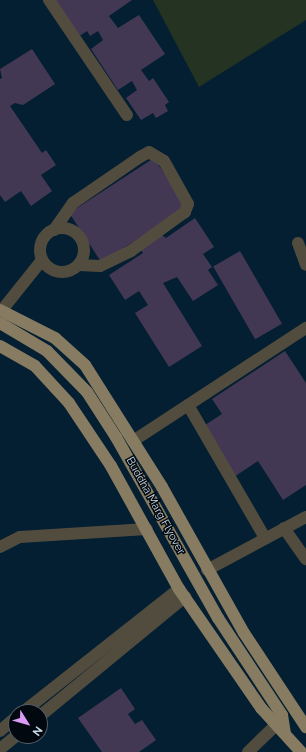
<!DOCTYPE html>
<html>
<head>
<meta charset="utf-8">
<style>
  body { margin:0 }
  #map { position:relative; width:306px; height:752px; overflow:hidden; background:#031f31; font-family:Raleway,sans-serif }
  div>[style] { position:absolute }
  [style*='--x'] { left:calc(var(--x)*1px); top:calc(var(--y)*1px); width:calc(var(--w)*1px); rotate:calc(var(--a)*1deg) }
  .green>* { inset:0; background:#243322 }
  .building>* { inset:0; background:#433854; transform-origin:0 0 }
  .minor>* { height:12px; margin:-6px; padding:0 6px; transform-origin:6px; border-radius:6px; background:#524c3f }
  .minor>.ring { margin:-6px; padding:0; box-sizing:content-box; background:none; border:12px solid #524c3f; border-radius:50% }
  .major>* { height:12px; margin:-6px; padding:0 6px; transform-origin:6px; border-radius:6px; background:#877b61 }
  span { translate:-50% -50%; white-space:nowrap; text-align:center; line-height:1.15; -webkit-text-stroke:3px #010810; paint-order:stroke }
  .street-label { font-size:11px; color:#ccdce8 }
  .north { position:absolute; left:8px; top:704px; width:40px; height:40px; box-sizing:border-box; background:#010810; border:1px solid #525d66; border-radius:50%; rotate:127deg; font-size:11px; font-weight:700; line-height:16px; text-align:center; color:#ccdce8 }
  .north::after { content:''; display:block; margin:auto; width:14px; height:18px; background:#da9af6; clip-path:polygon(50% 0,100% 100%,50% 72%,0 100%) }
</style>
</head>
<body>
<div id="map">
  <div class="green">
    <i style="clip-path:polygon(153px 0,306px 0,306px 20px,199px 87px)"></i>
  </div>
  <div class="building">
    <i style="clip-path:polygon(53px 0,132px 0,109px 16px,118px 28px,139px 15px,165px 54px,141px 70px,149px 81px,153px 78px,169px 102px,165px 105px,168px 111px,156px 118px,153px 113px,141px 120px,126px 98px,137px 90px,132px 81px,118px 90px,91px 49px,103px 40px,98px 31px,90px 36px,87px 31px,78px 37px)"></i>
    <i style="clip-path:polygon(32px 49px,55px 84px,23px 105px,15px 103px,10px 106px,42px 153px,46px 150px,56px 165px,41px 175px,52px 191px,31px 206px,21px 191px,5px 202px,0 195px,0 79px,2px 78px,0 69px)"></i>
    <i style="left:154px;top:158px;width:59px;height:101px;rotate:57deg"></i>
    <i style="clip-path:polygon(195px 218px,214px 247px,203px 254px,212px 267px,208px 270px,218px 285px,193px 301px,177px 277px,163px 283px,202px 346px,169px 367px,135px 313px,148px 305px,139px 291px,125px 300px,109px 275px,143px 253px,140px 248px,162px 235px,166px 238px)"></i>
    <i style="left:240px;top:251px;width:84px;height:31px;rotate:60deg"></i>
    <i style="clip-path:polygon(285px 351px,306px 383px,306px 485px,283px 500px,258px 461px,234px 477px,202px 427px,222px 414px,212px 399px)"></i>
    <i style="clip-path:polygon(121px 688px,135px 709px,128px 714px,135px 724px,142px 720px,156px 740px,139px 752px,102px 752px,78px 718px)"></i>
  </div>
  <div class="minor">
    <i style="--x:49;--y:0;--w:139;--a:55.9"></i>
    <i class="ring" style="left:40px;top:228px;width:32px;height:32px"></i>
    <i style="--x:54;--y:230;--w:33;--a:-55"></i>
    <i style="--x:73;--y:203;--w:81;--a:-34.5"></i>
    <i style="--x:140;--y:157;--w:10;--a:-29"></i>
    <i style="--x:149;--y:152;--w:17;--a:31"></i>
    <i style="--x:164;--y:161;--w:49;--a:60.8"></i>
    <i style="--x:188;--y:204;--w:9;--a:111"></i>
    <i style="--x:185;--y:212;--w:67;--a:144.2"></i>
    <i style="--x:131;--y:251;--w:34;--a:154"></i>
    <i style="--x:100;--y:266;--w:21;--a:-177"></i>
    <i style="--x:298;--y:243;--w:23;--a:70"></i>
    <i style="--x:2;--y:310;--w:64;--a:-51.3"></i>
    <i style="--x:188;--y:405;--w:154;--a:59.9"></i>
    <i style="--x:133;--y:441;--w:207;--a:-33.2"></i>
    <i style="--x:284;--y:528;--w:38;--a:55"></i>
    <i style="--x:0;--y:547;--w:22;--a:-27"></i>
    <i style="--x:20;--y:537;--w:127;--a:-3.6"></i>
    <i style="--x:207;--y:570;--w:112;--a:-28.2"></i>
    <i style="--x:23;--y:712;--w:199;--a:-38.3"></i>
    <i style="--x:40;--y:716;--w:188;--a:-39.4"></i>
    <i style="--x:0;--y:731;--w:21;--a:-41"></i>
    <i style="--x:0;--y:749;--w:21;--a:-39"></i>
    <i style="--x:248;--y:752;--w:39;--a:-44"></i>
  </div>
  <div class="major">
    <i style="--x:0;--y:310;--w:62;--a:27"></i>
    <i style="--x:55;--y:338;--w:40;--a:42"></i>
    <i style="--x:85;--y:365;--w:144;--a:57.7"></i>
    <i style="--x:162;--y:487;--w:167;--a:60.7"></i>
    <i style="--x:244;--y:633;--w:113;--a:56.6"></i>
    <i style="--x:0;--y:323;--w:55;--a:30.8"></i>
    <i style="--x:47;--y:351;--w:57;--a:45.7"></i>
    <i style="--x:87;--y:392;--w:54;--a:57.2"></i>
    <i style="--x:116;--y:437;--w:208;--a:60.6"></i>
    <i style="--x:218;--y:618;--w:116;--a:56.6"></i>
    <i style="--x:282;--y:715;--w:19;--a:81"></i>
    <i style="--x:0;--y:346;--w:40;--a:29.7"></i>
    <i style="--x:35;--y:366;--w:50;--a:47.4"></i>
    <i style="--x:69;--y:403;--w:76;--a:56.3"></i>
    <i style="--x:111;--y:466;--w:141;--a:61.1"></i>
    <i style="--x:179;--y:589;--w:145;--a:55.4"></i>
    <i style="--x:261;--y:708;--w:59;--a:47.7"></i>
  </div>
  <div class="street-label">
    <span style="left:155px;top:506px;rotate:61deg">Buddha Marg Flyover</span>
  </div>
  <div class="north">N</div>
</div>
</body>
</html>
